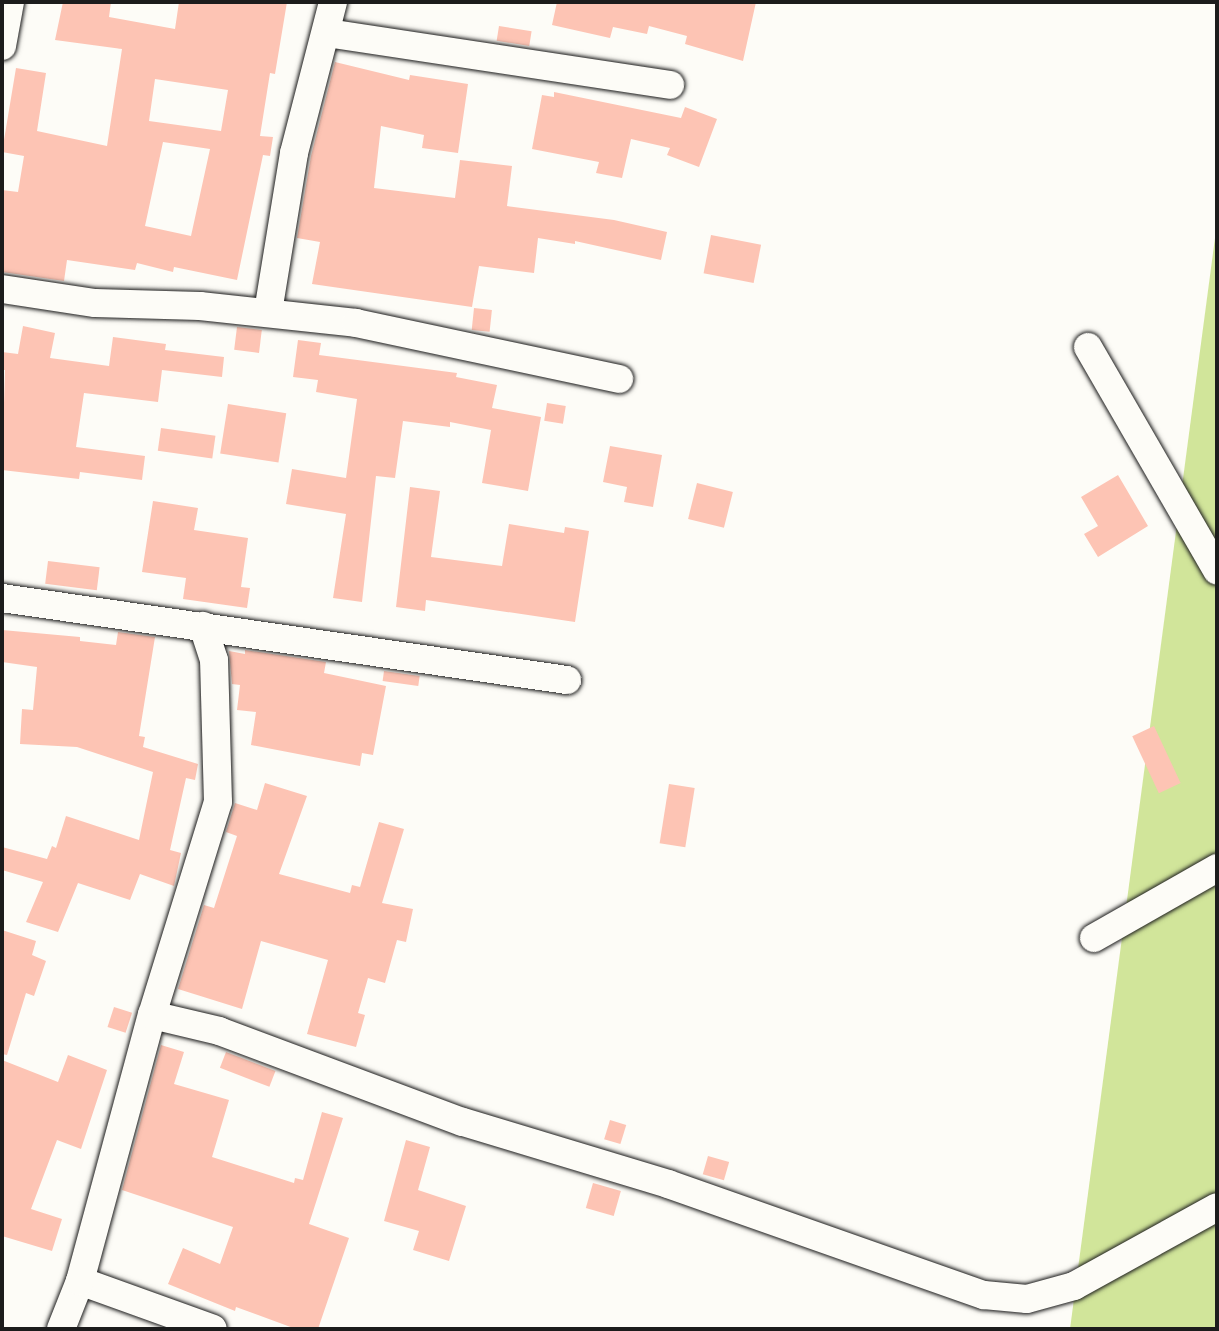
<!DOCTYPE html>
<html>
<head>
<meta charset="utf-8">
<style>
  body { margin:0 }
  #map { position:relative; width:1219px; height:1331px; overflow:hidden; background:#fdfcf7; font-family:Mynerve,sans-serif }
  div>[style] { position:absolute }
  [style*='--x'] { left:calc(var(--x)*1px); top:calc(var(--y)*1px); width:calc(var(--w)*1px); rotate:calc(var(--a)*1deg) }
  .green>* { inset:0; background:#d1e59a }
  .building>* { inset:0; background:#fdc4b4; transform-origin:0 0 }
  .roads { filter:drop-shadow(0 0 2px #1c1c1c) drop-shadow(0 0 2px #1c1c1c) }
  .minor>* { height:28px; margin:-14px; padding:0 14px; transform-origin:14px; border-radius:14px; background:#fdfcf7 }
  span { translate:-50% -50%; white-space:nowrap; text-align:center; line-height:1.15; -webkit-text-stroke:8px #fdfcf7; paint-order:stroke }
  .frame { position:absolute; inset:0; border:4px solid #1c1c1c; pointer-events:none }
</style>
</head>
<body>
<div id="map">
  <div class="green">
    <i style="clip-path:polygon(1217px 223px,1217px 1329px,1070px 1329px)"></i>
  </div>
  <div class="building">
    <i style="clip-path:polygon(evenodd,63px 2px,111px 2px,109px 17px,175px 29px,179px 2px,287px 2px,275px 74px,270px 73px,260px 136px,273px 137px,270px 156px,263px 155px,237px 280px,174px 267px,173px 272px,137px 263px,135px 270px,67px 260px,64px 281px,2px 272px,2px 190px,18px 192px,24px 156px,2px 152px,16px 68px,46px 73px,37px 131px,107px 146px,122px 49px,55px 40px,63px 2px,155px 79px,228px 90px,221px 131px,149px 121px,155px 79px,63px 2px,163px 142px,210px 149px,191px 236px,145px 226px,163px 142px)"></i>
    <i style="clip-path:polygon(557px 2px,756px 2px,743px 61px,685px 44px,687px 36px,649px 26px,647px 34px,613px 27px,610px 38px,552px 25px)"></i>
    <i style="left:499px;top:26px;width:33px;height:15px;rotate:9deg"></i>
    <i style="clip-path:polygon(335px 62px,409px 80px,410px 75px,468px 84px,458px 153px,422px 148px,424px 135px,381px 126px,374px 188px,455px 198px,460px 160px,512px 166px,507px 206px,614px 220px,667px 232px,661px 260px,575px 241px,575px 244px,538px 238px,534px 273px,479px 266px,472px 307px,312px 284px,320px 242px,297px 238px,311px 156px)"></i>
    <i style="clip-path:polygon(554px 92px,681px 118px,685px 107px,717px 119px,699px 167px,667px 155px,670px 148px,631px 139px,622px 178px,596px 173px,599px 162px,532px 149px,542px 95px,554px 97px)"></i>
    <i style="left:711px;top:235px;width:51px;height:39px;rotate:11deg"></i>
    <i style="left:474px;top:308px;width:18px;height:22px;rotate:6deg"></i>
    <i style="clip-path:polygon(23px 326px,55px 333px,50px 358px,109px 366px,113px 337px,166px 344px,165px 350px,224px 357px,222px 377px,162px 370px,158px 402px,84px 393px,76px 447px,145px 456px,142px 480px,80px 472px,79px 479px,2px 470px,5px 370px,2px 370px,2px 352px,18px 354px)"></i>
    <i style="left:237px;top:327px;width:25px;height:23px;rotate:7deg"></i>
    <i style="clip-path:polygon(298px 340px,321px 343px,319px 355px,457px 373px,456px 377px,497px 385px,492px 408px,541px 417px,528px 491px,482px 483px,491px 430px,450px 422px,450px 427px,403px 421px,395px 478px,376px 476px,362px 602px,333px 598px,346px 514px,286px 504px,292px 469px,346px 478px,357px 399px,316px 392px,318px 380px,293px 377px)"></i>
    <i style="left:547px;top:403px;width:19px;height:18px;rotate:9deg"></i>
    <i style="left:228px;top:404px;width:59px;height:50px;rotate:9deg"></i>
    <i style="left:161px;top:428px;width:55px;height:23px;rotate:8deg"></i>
    <i style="clip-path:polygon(610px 446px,662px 455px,653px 507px,624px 502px,627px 487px,603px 482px)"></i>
    <i style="clip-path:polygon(1118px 475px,1148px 526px,1098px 557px,1084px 534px,1098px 526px,1081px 497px)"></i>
    <i style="left:697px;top:483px;width:37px;height:37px;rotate:14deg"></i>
    <i style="clip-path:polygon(410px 487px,440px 491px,431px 557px,502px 566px,509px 524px,564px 533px,565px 527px,589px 531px,575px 622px,426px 600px,425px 611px,396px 607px)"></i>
    <i style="clip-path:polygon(153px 501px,198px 508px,194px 530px,248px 538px,241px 587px,250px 588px,247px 608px,183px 599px,186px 578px,142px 572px)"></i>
    <i style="left:48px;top:561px;width:52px;height:23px;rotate:7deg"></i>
    <i style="clip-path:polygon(2px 630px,80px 637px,80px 641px,116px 645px,118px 632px,155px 637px,139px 736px,145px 737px,143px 747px,198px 764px,195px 780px,186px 778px,170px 850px,181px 853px,174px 886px,140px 874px,130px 900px,78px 883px,58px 932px,26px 922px,43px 882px,2px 870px,2px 847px,47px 859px,52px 846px,56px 848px,66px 816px,139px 840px,153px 772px,77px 747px,20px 744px,22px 709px,33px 710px,37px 667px,2px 662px)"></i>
    <i style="clip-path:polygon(245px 650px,326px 662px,324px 673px,386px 686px,373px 755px,362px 753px,360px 766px,251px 745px,256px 712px,237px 710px,240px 685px,232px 684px,229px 651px,245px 654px)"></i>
    <i style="left:384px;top:671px;width:36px;height:10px;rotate:8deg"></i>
    <i style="left:1154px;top:726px;width:63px;height:24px;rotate:65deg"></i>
    <i style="clip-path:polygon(265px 783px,307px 796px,279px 874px,350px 893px,352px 885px,360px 887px,379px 822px,404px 829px,382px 903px,413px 909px,406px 942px,397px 940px,385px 983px,368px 978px,358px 1013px,365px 1015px,356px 1047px,307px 1034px,328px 960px,261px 941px,242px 1009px,178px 989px,204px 905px,214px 908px,237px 836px,226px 832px,235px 803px,257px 810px)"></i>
    <i style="left:669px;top:784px;width:26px;height:60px;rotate:9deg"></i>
    <i style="clip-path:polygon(2px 930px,36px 941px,32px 955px,46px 961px,34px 996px,26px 993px,7px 1055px,2px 1054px)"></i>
    <i style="left:114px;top:1007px;width:19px;height:21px;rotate:18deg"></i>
    <i style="clip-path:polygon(161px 1045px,184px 1052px,174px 1084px,229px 1100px,212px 1157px,294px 1183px,295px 1178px,303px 1180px,322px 1112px,343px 1118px,309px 1224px,349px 1238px,318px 1329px,296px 1329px,236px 1307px,235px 1311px,168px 1284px,183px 1248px,220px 1264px,233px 1227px,122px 1190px)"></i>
    <i style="left:226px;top:1052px;width:53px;height:17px;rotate:21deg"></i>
    <i style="clip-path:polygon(68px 1055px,107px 1070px,81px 1149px,57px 1140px,31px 1209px,62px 1219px,52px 1251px,2px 1236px,2px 1060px,58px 1082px)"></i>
    <i style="left:610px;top:1120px;width:17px;height:20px;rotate:17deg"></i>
    <i style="clip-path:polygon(406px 1140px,430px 1147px,418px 1190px,466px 1206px,449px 1261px,413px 1250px,419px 1231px,384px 1221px)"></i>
    <i style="left:708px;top:1156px;width:22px;height:19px;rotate:16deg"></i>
    <i style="left:593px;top:1183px;width:29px;height:26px;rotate:16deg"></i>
  </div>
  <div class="roads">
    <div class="minor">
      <i style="--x:327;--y:33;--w:347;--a:8.6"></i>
      <i style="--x:2;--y:46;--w:45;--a:-79.7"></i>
      <i style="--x:2;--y:289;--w:94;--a:8.6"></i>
      <i style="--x:95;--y:303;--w:105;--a:1.6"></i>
      <i style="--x:200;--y:306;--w:157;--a:6.2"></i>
      <i style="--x:356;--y:323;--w:269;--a:12"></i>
      <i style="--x:268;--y:312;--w:161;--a:-80.7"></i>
      <i style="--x:294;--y:153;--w:156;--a:-75.5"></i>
      <i style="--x:1088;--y:347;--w:258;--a:60"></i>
      <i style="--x:2;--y:598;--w:571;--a:8.26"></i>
      <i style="--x:1094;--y:938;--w:142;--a:-29.6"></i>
      <i style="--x:152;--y:1015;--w:69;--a:13.4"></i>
      <i style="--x:219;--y:1031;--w:260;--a:20.5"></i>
      <i style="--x:463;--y:1122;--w:214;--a:16.8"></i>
      <i style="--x:668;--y:1184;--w:335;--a:19.4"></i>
      <i style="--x:984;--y:1295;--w:43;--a:5.3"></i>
      <i style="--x:1027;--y:1299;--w:49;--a:-15.5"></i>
      <i style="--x:1074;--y:1286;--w:163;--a:-28.9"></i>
      <i style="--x:80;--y:1281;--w:141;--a:19.8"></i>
      <i style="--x:61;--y:1329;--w:52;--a:-68.4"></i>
      <i style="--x:80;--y:1281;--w:276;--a:-74.9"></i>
      <i style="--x:152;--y:1015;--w:223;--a:-72.8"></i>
      <i style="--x:218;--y:802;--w:142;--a:-91.6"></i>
      <i style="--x:214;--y:660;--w:36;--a:-108"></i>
    </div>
  </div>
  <div class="frame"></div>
</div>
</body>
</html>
